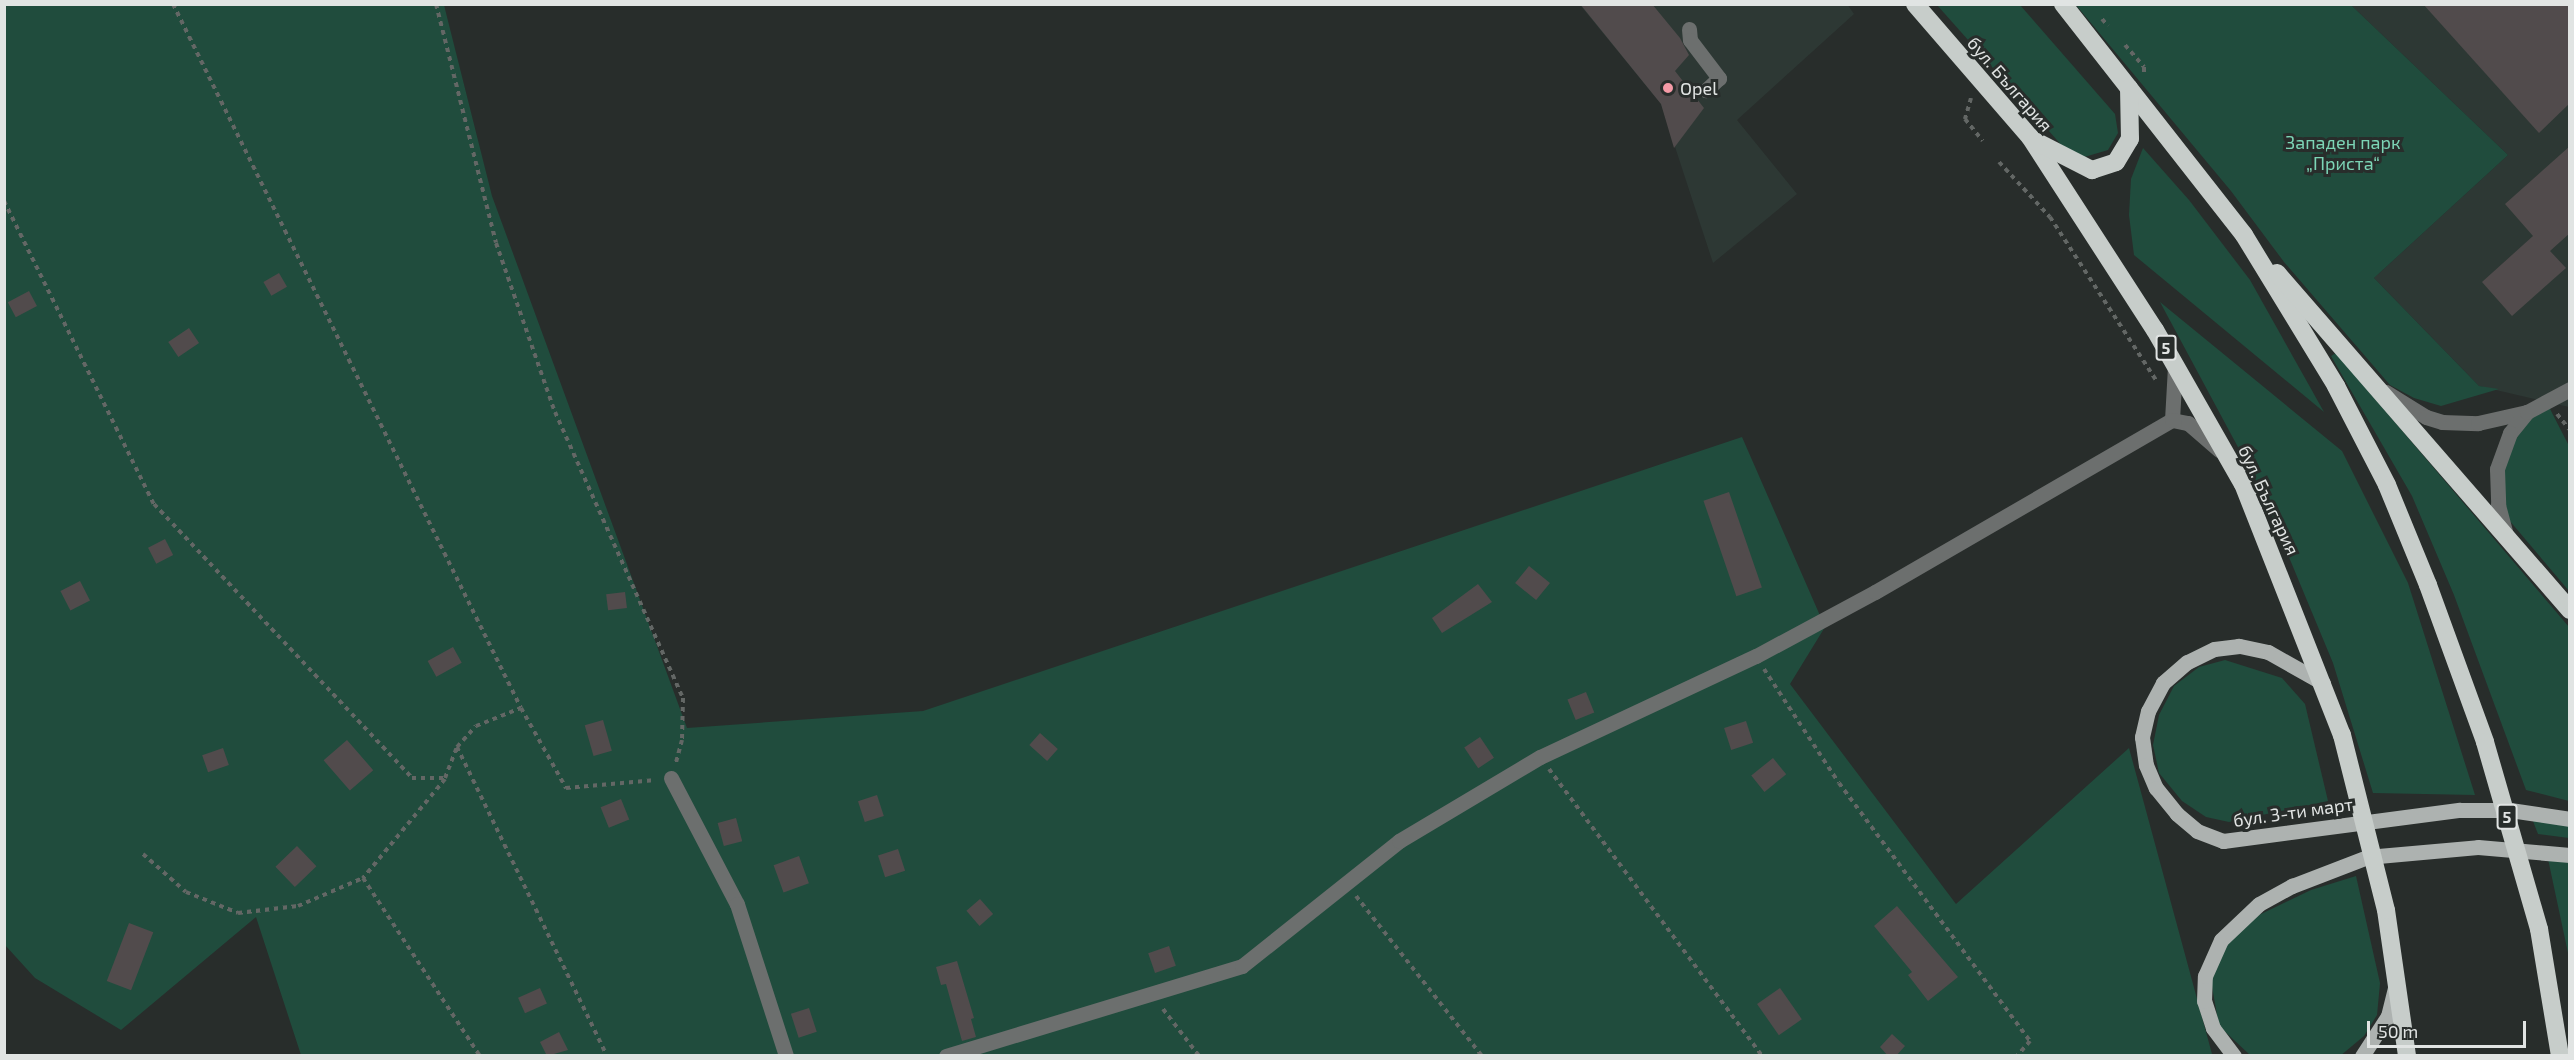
<!DOCTYPE html>
<html>
<head>
<meta charset="utf-8">
<style>
  body { margin:0 }
  #map { position:relative; width:2574px; height:1060px; overflow:hidden; background:#282d2b; font-family:"Exo 2",sans-serif }
  div>[style] { position:absolute }
  [style*='--x'] { left:calc(var(--x)*1px); top:calc(var(--y)*1px); width:calc(var(--w)*1px); rotate:calc(var(--a)*1deg) }
  .built>* { inset:0; background:#2d3834 }
  .green>* { inset:0; background:#204c3d }
  .building>* { inset:0; background:#514b4c; transform-origin:0 0 }
  .path>* { height:4px; margin-top:-2px; transform-origin:0; background:repeating-linear-gradient(90deg,#636765 0 4.5px,transparent 0 9px) }
  .minor>* { height:15px; margin:-7.5px; padding:0 7.5px; transform-origin:7.5px; border-radius:7.5px; background:#6c6f6e }
  .major>* { height:15px; margin:-7.5px; padding:0 7.5px; transform-origin:7.5px; border-radius:7.5px; background:#adb2b0 }
  .highway>* { height:18px; margin:-9px; padding:0 9px; transform-origin:9px; border-radius:9px; background:#c7cdca }
  .highway-bridge>* { height:18px; margin:-9px; padding:0 9px; transform-origin:9px; border-radius:9px; background:#c7cdca }
  .dots>* { width:16px; height:16px; translate:-50% -50%; box-sizing:border-box; border:3px solid #282d2b; border-radius:50% }
  span { translate:-50% -50%; white-space:nowrap; text-align:center; line-height:1.15; -webkit-text-stroke:6px #282d2b; paint-order:stroke }
  .shield-label span { padding:2px 4px; background:#282d2b; border:2px solid; border-radius:4px; -webkit-text-stroke-width:0 }
  .shield-label { font-size:16px; color:#e1e4e3; font-weight:700 }
  .street-label { font-size:18px; color:#e1e4e3 }
  .poi-label { font-size:18px; color:#e1e4e3 }
  .left { translate:0 -50%; text-align:left }
  .park-label { font-size:18px; color:#7cd5b6 }
  .frame { position:absolute; inset:0; border:6px solid #e1e4e3; pointer-events:none }
  .scale { position:absolute; left:2367px; top:1021px; width:159px; height:27px; box-sizing:border-box; border:3px solid #e1e4e3; border-top:0; padding-left:8px; font-size:18px; line-height:21px; white-space:nowrap; color:#e1e4e3; -webkit-text-stroke:4px #282d2b; paint-order:stroke }
</style>
</head>
<body>
<div id="map">
  <div class="built">
    <i style="clip-path:polygon(1847px 4px,1854px 14px,1737px 120px,1797px 194px,1713px 263px,1661px 104px,1580px 5px)"></i>
    <i style="clip-path:polygon(2351px 5px,2569px 5px,2569px 407px,2479px 386px,2374px 278px,2508px 155px)"></i>
  </div>
  <div class="green">
    <i style="clip-path:polygon(5px 5px,444px 5px,492px 196px,687px 728px,923px 711px,1742px 437px,1825px 627px,1790px 684px,1956px 904px,2129px 748px,2212px 1054px,301px 1055px,256px 917px,121px 1030px,35px 978px,5px 945px)"></i>
    <i style="clip-path:polygon(1937px 5px,2020px 5px,2115px 114px,2118px 133px,2108px 150px,2081px 158px,2064px 148px)"></i>
    <i style="clip-path:polygon(2076px 5px,2351px 5px,2508px 155px,2374px 278px,2479px 386px,2499px 389px,2441px 406px,2414px 398px,2390px 385px,2284px 262px,2231px 191px)"></i>
    <i style="clip-path:polygon(2143px 148px,2189px 200px,2250px 280px,2324px 412px,2134px 255px,2129px 215px,2131px 179px)"></i>
    <i style="clip-path:polygon(2160px 302px,2342px 451px,2408px 583px,2475px 795px,2373px 793px,2333px 663px,2261px 490px)"></i>
    <i style="clip-path:polygon(2336px 353px,2569px 627px,2569px 801px,2526px 790px,2454px 595px,2412px 496px,2331px 356px)"></i>
    <i style="clip-path:polygon(2549px 407px,2569px 446px,2569px 591px,2509px 520px,2504px 501px,2505px 464px,2511px 445px,2534px 414px)"></i>
    <i style="clip-path:polygon(2225px 660px,2282px 678px,2305px 704px,2328px 801px,2229px 822px,2206px 817px,2182px 801px,2159px 773px,2153px 745px,2159px 715px,2174px 686px,2199px 667px)"></i>
    <i style="clip-path:polygon(2531px 816px,2569px 825px,2569px 838px,2538px 834px)"></i>
    <i style="clip-path:polygon(2548px 859px,2569px 862px,2569px 966px,2568px 953px)"></i>
    <i style="clip-path:polygon(2356px 876px,2380px 983px,2377px 1015px,2364px 1036px,2340px 1056px,2250px 1055px,2219px 1026px,2211px 981px,2219px 957px,2234px 934px,2257px 916px,2311px 890px)"></i>
  </div>
  <div class="building">
    <i style="clip-path:polygon(1580px 4px,1652px 4px,1680px 38px,1689px 55px,1675px 71px,1704px 108px,1674px 148px,1661px 104px)"></i>
    <i style="clip-path:polygon(2423px 4px,2570px 4px,2570px 103px,2539px 133px)"></i>
    <i style="clip-path:polygon(2570px 146px,2570px 233px,2550px 251px,2566px 268px,2512px 316px,2482px 282px,2533px 236px,2505px 204px)"></i>
    <i style="left:279px;top:273px;width:16px;height:18px;rotate:60deg"></i>
    <i style="left:29px;top:291px;width:17px;height:24px;rotate:62deg"></i>
    <i style="left:189px;top:328px;width:18px;height:25px;rotate:56deg"></i>
    <i style="left:1729px;top:492px;width:101px;height:27px;rotate:71deg"></i>
    <i style="left:165px;top:539px;width:18px;height:19px;rotate:63deg"></i>
    <i style="left:1529px;top:566px;width:27px;height:22px;rotate:39deg"></i>
    <i style="left:80px;top:581px;width:22px;height:22px;rotate:63deg"></i>
    <i style="clip-path:polygon(1478px 584px,1492px 602px,1442px 633px,1432px 618px)"></i>
    <i style="left:625px;top:592px;width:16px;height:19px;rotate:83deg"></i>
    <i style="left:453px;top:647px;width:18px;height:29px;rotate:61deg"></i>
    <i style="left:1586px;top:692px;width:22px;height:20px;rotate:68deg"></i>
    <i style="left:603px;top:720px;width:32px;height:19px;rotate:74deg"></i>
    <i style="left:1746px;top:721px;width:23px;height:23px;rotate:72deg"></i>
    <i style="left:1040px;top:733px;width:24px;height:16px;rotate:42deg"></i>
    <i style="left:1480px;top:737px;width:25px;height:19px;rotate:56deg"></i>
    <i style="left:347px;top:740px;width:40px;height:31px;rotate:49deg"></i>
    <i style="left:223px;top:748px;width:18px;height:22px;rotate:71deg"></i>
    <i style="left:1773px;top:758px;width:21px;height:28px;rotate:51deg"></i>
    <i style="left:877px;top:795px;width:22px;height:20px;rotate:72deg"></i>
    <i style="left:621px;top:799px;width:22px;height:22px;rotate:68deg"></i>
    <i style="left:736px;top:818px;width:24px;height:19px;rotate:75deg"></i>
    <i style="left:297px;top:846px;width:28px;height:30px;rotate:46deg"></i>
    <i style="left:898px;top:849px;width:23px;height:21px;rotate:72deg"></i>
    <i style="left:799px;top:856px;width:29px;height:27px;rotate:70deg"></i>
    <i style="left:980px;top:899px;width:20px;height:18px;rotate:49deg"></i>
    <i style="clip-path:polygon(1897px 906px,1958px 977px,1928px 1001px,1908px 975px,1912px 972px,1874px 926px)"></i>
    <i style="left:129px;top:923px;width:26px;height:62px;rotate:21deg"></i>
    <i style="left:1169px;top:946px;width:21px;height:22px;rotate:71deg"></i>
    <i style="clip-path:polygon(957px 961px,974px 1018px,971px 1019px,976px 1037px,962px 1041px,946px 984px,941px 985px,936px 967px)"></i>
    <i style="left:540px;top:988px;width:17px;height:24px;rotate:66deg"></i>
    <i style="left:1780px;top:988px;width:38px;height:28px;rotate:55deg"></i>
    <i style="left:809px;top:1008px;width:25px;height:19px;rotate:72deg"></i>
    <i style="clip-path:polygon(559px 1032px,568px 1050px,547px 1056px,540px 1042px)"></i>
    <i style="clip-path:polygon(1892px 1034px,1905px 1046px,1896px 1056px,1888px 1056px,1880px 1047px)"></i>
  </div>
  <div class="path">
    <i style="--x:173;--y:4;--w:785;--a:63.7"></i>
    <i style="--x:436;--y:4;--w:246;--a:75.9"></i>
    <i style="--x:496;--y:243;--w:179;--a:70.8"></i>
    <i style="--x:555;--y:412;--w:313;--a:65.9"></i>
    <i style="--x:683;--y:698;--w:42;--a:91.4"></i>
    <i style="--x:682;--y:740;--w:23;--a:105"></i>
    <i style="--x:2102;--y:19;--w:9;--a:49"></i>
    <i style="--x:2125;--y:45;--w:29;--a:49"></i>
    <i style="--x:2144;--y:67;--w:9;--a:90"></i>
    <i style="--x:1971;--y:98;--w:22;--a:106"></i>
    <i style="--x:1965;--y:119;--w:28;--a:51"></i>
    <i style="--x:1999;--y:162;--w:75;--a:47.2"></i>
    <i style="--x:2050;--y:217;--w:194;--a:57"></i>
    <i style="--x:4;--y:201;--w:338;--a:63.7"></i>
    <i style="--x:154;--y:504;--w:376;--a:46.7"></i>
    <i style="--x:412;--y:778;--w:33;--a:0"></i>
    <i style="--x:445;--y:778;--w:33;--a:-69"></i>
    <i style="--x:457;--y:747;--w:28;--a:-48"></i>
    <i style="--x:476;--y:726;--w:48;--a:-21.8"></i>
    <i style="--x:521;--y:708;--w:92;--a:60.6"></i>
    <i style="--x:566;--y:788;--w:90;--a:-5.1"></i>
    <i style="--x:2557;--y:414;--w:21;--a:51"></i>
    <i style="--x:1764;--y:669;--w:136;--a:56.7"></i>
    <i style="--x:1839;--y:783;--w:321;--a:53.5"></i>
    <i style="--x:2030;--y:1041;--w:20;--a:131"></i>
    <i style="--x:457;--y:747;--w:343;--a:64.1"></i>
    <i style="--x:1549;--y:769;--w:357;--a:53.4"></i>
    <i style="--x:445;--y:779;--w:129;--a:129.6"></i>
    <i style="--x:363;--y:878;--w:213;--a:56.7"></i>
    <i style="--x:143;--y:854;--w:57;--a:41.5"></i>
    <i style="--x:186;--y:892;--w:56;--a:22"></i>
    <i style="--x:238;--y:913;--w:60;--a:-6.7"></i>
    <i style="--x:298;--y:906;--w:71;--a:-23.3"></i>
    <i style="--x:1356;--y:896;--w:204;--a:51.8"></i>
    <i style="--x:1163;--y:1009;--w:59;--a:52.5"></i>
  </div>
  <div class="minor">
    <i style="--x:1689;--y:29;--w:11;--a:85"></i>
    <i style="--x:1690;--y:40;--w:48;--a:52.7"></i>
    <i style="--x:1719;--y:78;--w:18;--a:137"></i>
    <i style="--x:2386;--y:392;--w:47;--a:32"></i>
    <i style="--x:2426;--y:417;--w:17;--a:17"></i>
    <i style="--x:2442;--y:422;--w:36;--a:2"></i>
    <i style="--x:2478;--y:423;--w:50;--a:-12.7"></i>
    <i style="--x:2527;--y:412;--w:27;--a:129"></i>
    <i style="--x:2510;--y:433;--w:38;--a:110"></i>
    <i style="--x:2497;--y:469;--w:36;--a:88"></i>
    <i style="--x:2498;--y:505;--w:30;--a:75"></i>
    <i style="--x:2527;--y:412;--w:49;--a:-28.1"></i>
    <i style="--x:2172;--y:420;--w:54;--a:-86.8"></i>
    <i style="--x:671;--y:778;--w:142;--a:62.4"></i>
    <i style="--x:737;--y:904;--w:160;--a:72.1"></i>
    <i style="--x:946;--y:1056;--w:309;--a:-16.9"></i>
    <i style="--x:1242;--y:966;--w:201;--a:-38.5"></i>
    <i style="--x:1399;--y:841;--w:164;--a:-30.8"></i>
    <i style="--x:1540;--y:757;--w:238;--a:-25.1"></i>
    <i style="--x:1756;--y:656;--w:135;--a:-28.3"></i>
    <i style="--x:1875;--y:592;--w:343;--a:-30.1"></i>
    <i style="--x:2172;--y:420;--w:16;--a:11"></i>
    <i style="--x:2188;--y:423;--w:41;--a:41.1"></i>
  </div>
  <div class="major">
    <i style="--x:2323;--y:683;--w:63;--a:-150.6"></i>
    <i style="--x:2268;--y:652;--w:30;--a:-168"></i>
    <i style="--x:2239;--y:646;--w:25;--a:173"></i>
    <i style="--x:2214;--y:649;--w:30;--a:154"></i>
    <i style="--x:2187;--y:662;--w:32;--a:139"></i>
    <i style="--x:2163;--y:683;--w:32;--a:118"></i>
    <i style="--x:2148;--y:711;--w:27;--a:103"></i>
    <i style="--x:2142;--y:737;--w:28;--a:82"></i>
    <i style="--x:2146;--y:765;--w:25;--a:67"></i>
    <i style="--x:2156;--y:788;--w:33;--a:51"></i>
    <i style="--x:2177;--y:814;--w:26;--a:40"></i>
    <i style="--x:2197;--y:831;--w:28;--a:21"></i>
    <i style="--x:2223;--y:841;--w:239;--a:-7.5"></i>
    <i style="--x:2460;--y:810;--w:50;--a:0"></i>
    <i style="--x:2510;--y:810;--w:61;--a:8.5"></i>
    <i style="--x:2234;--y:1056;--w:35;--a:-127"></i>
    <i style="--x:2213;--y:1028;--w:28;--a:-108"></i>
    <i style="--x:2204;--y:1001;--w:25;--a:-88"></i>
    <i style="--x:2205;--y:976;--w:39;--a:-66"></i>
    <i style="--x:2221;--y:940;--w:52;--a:-43.5"></i>
    <i style="--x:2259;--y:904;--w:38;--a:-29"></i>
    <i style="--x:2292;--y:886;--w:80;--a:-21.1"></i>
    <i style="--x:2367;--y:857;--w:111;--a:-5.1"></i>
    <i style="--x:2478;--y:847;--w:92;--a:5"></i>
    <i style="--x:2362;--y:1056;--w:48;--a:-57"></i>
    <i style="--x:2388;--y:1016;--w:30;--a:-76"></i>
  </div>
  <div class="highway">
    <i style="--x:1915;--y:4;--w:176;--a:49.2"></i>
    <i style="--x:2030;--y:137;--w:230;--a:57.1"></i>
    <i style="--x:2155;--y:330;--w:177;--a:60.3"></i>
    <i style="--x:2243;--y:484;--w:270;--a:68.5"></i>
    <i style="--x:2063;--y:4;--w:293;--a:51.9"></i>
    <i style="--x:2244;--y:235;--w:177;--a:58.6"></i>
    <i style="--x:2336;--y:386;--w:111;--a:62.7"></i>
    <i style="--x:2387;--y:485;--w:108;--a:67.7"></i>
    <i style="--x:2037;--y:142;--w:62;--a:27"></i>
    <i style="--x:2092;--y:170;--w:25;--a:-18"></i>
    <i style="--x:2116;--y:162;--w:27;--a:-59"></i>
    <i style="--x:2130;--y:139;--w:51;--a:-91.1"></i>
    <i style="--x:2277;--y:273;--w:447;--a:49"></i>
    <i style="--x:2386;--y:910;--w:148;--a:81.8"></i>
  </div>
  <div class="highway-bridge">
    <i style="--x:2428;--y:585;--w:167;--a:70"></i>
    <i style="--x:2485;--y:742;--w:195;--a:73.9"></i>
    <i style="--x:2539;--y:929;--w:129;--a:80.6"></i>
    <i style="--x:2342;--y:735;--w:180;--a:75.9"></i>
  </div>
  <div class="dots">
    <i style="left:1668px;top:88px;background:#f49aa6"></i>
  </div>
  <div class="shield-label">
    <span style="left:2166px;top:348px">5</span>
    <span style="left:2507px;top:817px">5</span>
  </div>
  <div class="street-label">
    <span style="left:2010px;top:84px;rotate:49deg">бул. България</span>
    <span style="left:2269px;top:500px;rotate:65deg">бул. България</span>
    <span style="left:2293px;top:812px;rotate:-8deg">бул. 3-ти март</span>
  </div>
  <div class="poi-label">
    <span class="left" style="left:1680px;top:88px">Opel</span>
  </div>
  <div class="park-label">
    <span style="left:2343px;top:153px">Западен парк<br>„Приста“</span>
  </div>
  <div class="frame"></div>
  <div class="scale">50 m</div>
</div>
</body>
</html>
